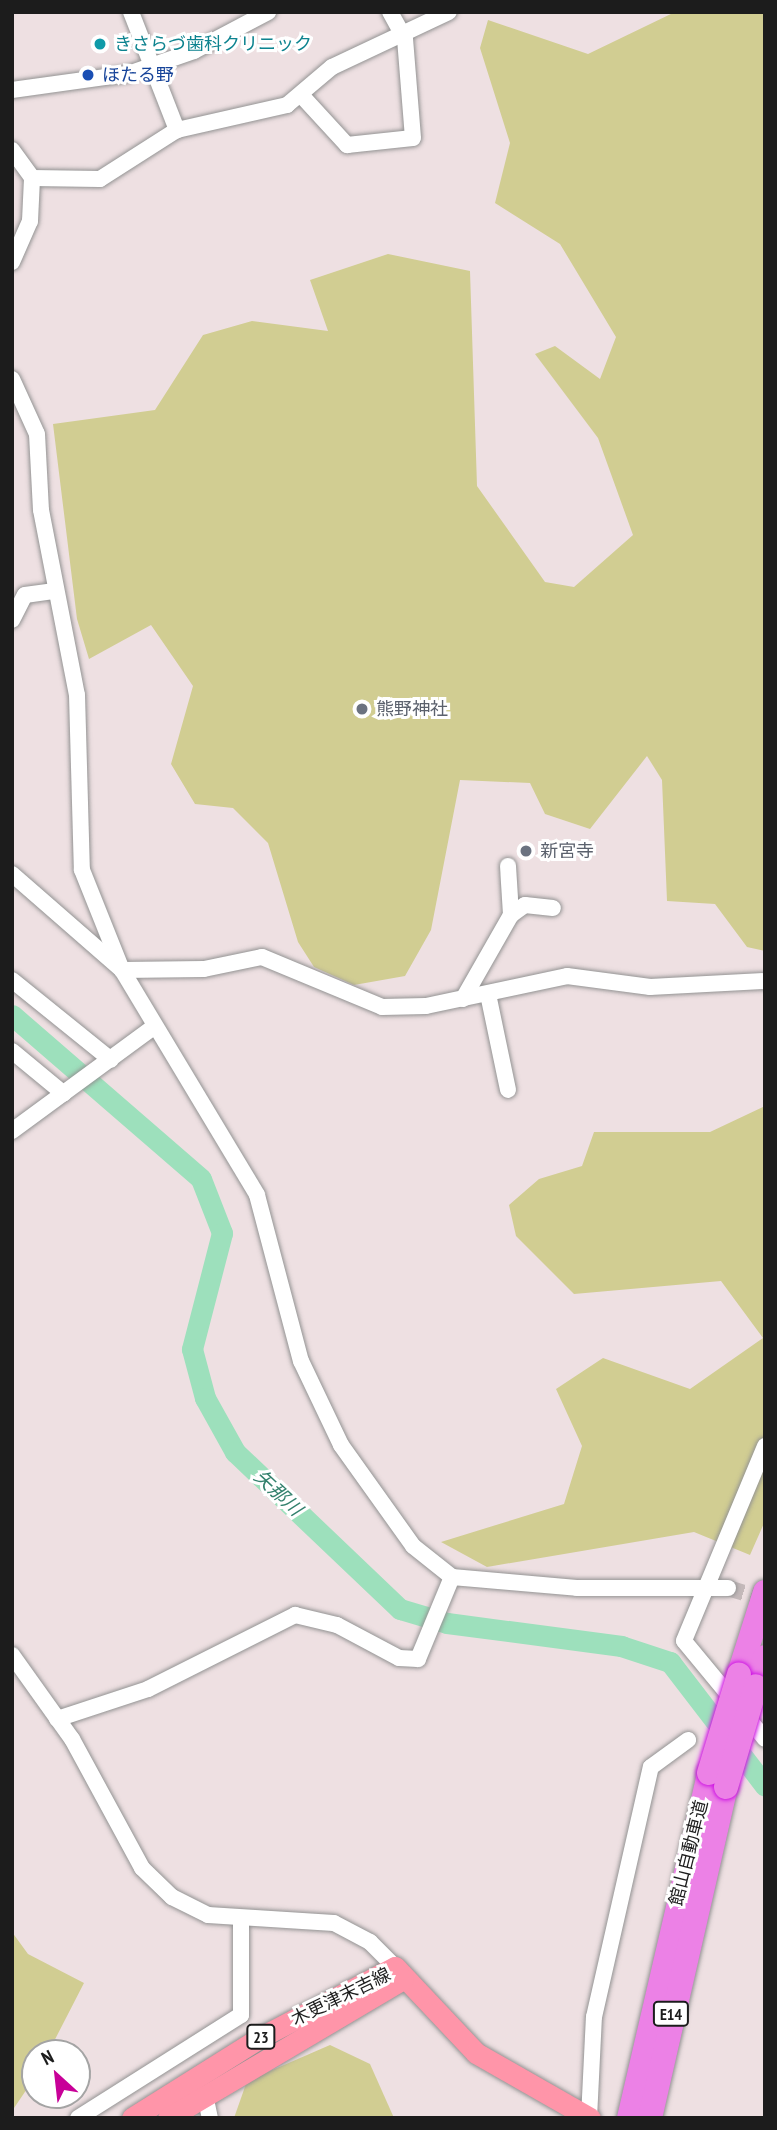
<!DOCTYPE html>
<html>
<head>
<meta charset="utf-8">
<style>
  body { margin:0 }
  #map { position:relative; width:777px; height:2130px; overflow:hidden; background:#eee0e2; font-family:"PT Sans Narrow","Noto Sans JP",sans-serif }
  div>[style] { position:absolute }
  [style*='--x'] { left:calc(var(--x)*1px); top:calc(var(--y)*1px); width:calc(var(--w)*1px); rotate:calc(var(--a)*1deg) }
  .forest>* { inset:0; background:#d1cd92 }
  .river>* { height:21px; margin:-10.5px; padding:0 10.5px; transform-origin:10.5px; border-radius:10.5px; background:#9de0bc }
  .minor-tunnel>* { height:16px; margin-top:-8px; transform-origin:0; background:repeating-linear-gradient(90deg,#c4b9ba 0 16px,transparent 0 24px) }
  .roads { filter:drop-shadow(0 0 2px #939393) drop-shadow(0 0 2px #939393) }
  .minor>* { height:16px; margin:-8px; padding:0 8px; transform-origin:8px; border-radius:8px; background:#fff }
  .major>* { height:21px; margin:-10.5px; padding:0 10.5px; transform-origin:10.5px; border-radius:10.5px; background:#ff95a9 }
  .highway>* { height:24px; margin:-12px; padding:0 12px; transform-origin:12px; border-radius:12px; background:#ec81e6 }
  .bridges { filter:drop-shadow(0 0 2px #ce17e3) drop-shadow(0 0 2px #ce17e3) }
  .highway-bridge>* { height:24px; margin:-12px; padding:0 12px; transform-origin:12px; border-radius:12px; background:#ec81e6 }
  .dots>* { width:19px; height:19px; translate:-50% -50%; box-sizing:border-box; border:4px solid #fff; border-radius:50% }
  span { translate:-50% -50%; white-space:nowrap; text-align:center; line-height:1.15; -webkit-text-stroke:6px #fff; paint-order:stroke }
  .shield-label span { padding:2px 5px; background:#fff; border:2px solid; border-radius:5px; -webkit-text-stroke-width:0 }
  .shield-label { font-size:16px; color:#1c1c1c; font-weight:700 }
  .culture-label { font-size:18px; color:#0d838f }
  .left { translate:0 -50%; text-align:left }
  .transit-label { font-size:18px; color:#164399 }
  .worship-label { font-size:18px; color:#5b616d }
  .street-label { font-size:18px; color:#1c1c1c }
  .water-label { font-size:19px; color:#33816d; font-style:italic }
  .frame { position:absolute; inset:0; border:14px solid #1c1c1c; pointer-events:none }
  .north { position:absolute; left:21px; top:2039px; width:70px; height:70px; box-sizing:border-box; background:#fff; border:2px solid #a4a4a4; border-radius:50%; rotate:333deg; font-size:19px; font-weight:700; line-height:28px; text-align:center; color:#1c1c1c }
  .north::after { content:''; display:block; margin:auto; width:24px; height:32px; background:#c80098; clip-path:polygon(50% 0,100% 100%,50% 72%,0 100%) }
</style>
</head>
<body>
<div id="map">
  <div class="forest">
    <i style="clip-path:polygon(675px 12px,765px 12px,765px 951px,747px 947px,715px 904px,667px 901px,662px 780px,647px 756px,590px 829px,545px 814px,530px 783px,460px 780px,431px 930px,405px 976px,354px 985px,314px 967px,298px 942px,268px 843px,233px 808px,195px 804px,171px 764px,193px 686px,151px 625px,89px 659px,77px 619px,53px 424px,155px 410px,203px 335px,252px 321px,328px 331px,310px 280px,388px 254px,470px 271px,477px 486px,545px 582px,574px 587px,633px 535px,598px 438px,535px 354px,555px 346px,600px 379px,616px 337px,560px 244px,495px 203px,510px 143px,480px 48px,488px 20px,588px 54px)"></i>
    <i style="clip-path:polygon(765px 1106px,765px 1521px,750px 1555px,694px 1532px,487px 1567px,441px 1542px,564px 1504px,582px 1446px,556px 1389px,603px 1358px,690px 1389px,763px 1338px,721px 1281px,574px 1294px,516px 1236px,509px 1205px,539px 1179px,582px 1166px,594px 1132px,710px 1132px)"></i>
    <i style="clip-path:polygon(12px 1932px,28px 1954px,84px 1983px,48px 2053px,35px 2053px,35px 2077px,12px 2111px)"></i>
    <i style="clip-path:polygon(330px 2045px,370px 2064px,394px 2118px,234px 2118px,247px 2081px)"></i>
  </div>
  <div class="river">
    <i style="--x:12;--y:1015;--w:250;--a:40.9"></i>
    <i style="--x:201;--y:1179;--w:58;--a:68.7"></i>
    <i style="--x:222;--y:1233;--w:120;--a:104.5"></i>
    <i style="--x:192;--y:1349;--w:51;--a:75.1"></i>
    <i style="--x:205;--y:1398;--w:62;--a:60.9"></i>
    <i style="--x:235;--y:1452;--w:228;--a:43.6"></i>
    <i style="--x:400;--y:1609;--w:49;--a:16.6"></i>
    <i style="--x:447;--y:1623;--w:176;--a:7.5"></i>
    <i style="--x:621;--y:1646;--w:52;--a:18.1"></i>
    <i style="--x:670;--y:1662;--w:156;--a:52.5"></i>
  </div>
  <div class="minor-tunnel">
    <i style="--x:728;--y:1588;--w:39;--a:17"></i>
  </div>
  <div class="roads">
    <div class="minor">
      <i style="--x:131;--y:12;--w:127;--a:68.7"></i>
      <i style="--x:12;--y:90;--w:117;--a:-7.9"></i>
      <i style="--x:128;--y:74;--w:70;--a:-19.2"></i>
      <i style="--x:194;--y:51;--w:84;--a:-27.8"></i>
      <i style="--x:302;--y:96;--w:67;--a:47.4"></i>
      <i style="--x:347;--y:145;--w:66;--a:-6.1"></i>
      <i style="--x:413;--y:138;--w:99;--a:-94.6"></i>
      <i style="--x:405;--y:39;--w:31;--a:-119"></i>
      <i style="--x:12;--y:150;--w:34;--a:54"></i>
      <i style="--x:32;--y:178;--w:68;--a:0.8"></i>
      <i style="--x:100;--y:179;--w:91;--a:-32.5"></i>
      <i style="--x:177;--y:130;--w:113;--a:-12.8"></i>
      <i style="--x:287;--y:105;--w:59;--a:-40.2"></i>
      <i style="--x:332;--y:67;--w:129;--a:-25.2"></i>
      <i style="--x:12;--y:262;--w:45;--a:-66.3"></i>
      <i style="--x:30;--y:221;--w:43;--a:-87.3"></i>
      <i style="--x:12;--y:379;--w:60;--a:65.6"></i>
      <i style="--x:37;--y:434;--w:76;--a:87"></i>
      <i style="--x:41;--y:510;--w:188;--a:79"></i>
      <i style="--x:77;--y:695;--w:175;--a:88.4"></i>
      <i style="--x:82;--y:870;--w:108;--a:68.2"></i>
      <i style="--x:122;--y:970;--w:262;--a:59"></i>
      <i style="--x:257;--y:1195;--w:172;--a:75.2"></i>
      <i style="--x:301;--y:1361;--w:93;--a:64.5"></i>
      <i style="--x:341;--y:1445;--w:124;--a:54.5"></i>
      <i style="--x:413;--y:1546;--w:50;--a:38.5"></i>
      <i style="--x:452;--y:1577;--w:125;--a:5"></i>
      <i style="--x:577;--y:1588;--w:151;--a:0"></i>
      <i style="--x:12;--y:620;--w:28;--a:-63"></i>
      <i style="--x:25;--y:595;--w:30;--a:-8"></i>
      <i style="--x:508;--y:866;--w:49;--a:86.5"></i>
      <i style="--x:12;--y:874;--w:146;--a:41.1"></i>
      <i style="--x:122;--y:970;--w:82;--a:-0.7"></i>
      <i style="--x:204;--y:969;--w:59;--a:-11.7"></i>
      <i style="--x:262;--y:957;--w:130;--a:22.6"></i>
      <i style="--x:382;--y:1007;--w:44;--a:-1.3"></i>
      <i style="--x:426;--y:1006;--w:144;--a:-12"></i>
      <i style="--x:567;--y:976;--w:84;--a:7.5"></i>
      <i style="--x:650;--y:987;--w:115;--a:-3"></i>
      <i style="--x:12;--y:980;--w:127;--a:38.9"></i>
      <i style="--x:488;--y:994;--w:98;--a:78.2"></i>
      <i style="--x:463;--y:999;--w:97;--a:-60.3"></i>
      <i style="--x:511;--y:915;--w:17;--a:-36"></i>
      <i style="--x:525;--y:905;--w:28;--a:6"></i>
      <i style="--x:12;--y:1051;--w:67;--a:39.6"></i>
      <i style="--x:12;--y:1131;--w:177;--a:-36.3"></i>
      <i style="--x:765;--y:1446;--w:211;--a:112.6"></i>
      <i style="--x:684;--y:1641;--w:127;--a:50.4"></i>
      <i style="--x:12;--y:1655;--w:103;--a:54.5"></i>
      <i style="--x:72;--y:1739;--w:147;--a:61.5"></i>
      <i style="--x:142;--y:1868;--w:42;--a:44"></i>
      <i style="--x:172;--y:1897;--w:40;--a:26.6"></i>
      <i style="--x:208;--y:1915;--w:126;--a:3.6"></i>
      <i style="--x:334;--y:1923;--w:41;--a:27.8"></i>
      <i style="--x:370;--y:1942;--w:35;--a:45"></i>
      <i style="--x:57;--y:1719;--w:96;--a:-18.2"></i>
      <i style="--x:148;--y:1689;--w:165;--a:-26.7"></i>
      <i style="--x:295;--y:1615;--w:43;--a:13.4"></i>
      <i style="--x:337;--y:1625;--w:70;--a:28"></i>
      <i style="--x:399;--y:1658;--w:19;--a:3"></i>
      <i style="--x:418;--y:1659;--w:89;--a:-67.5"></i>
      <i style="--x:205;--y:2095;--w:24;--a:78"></i>
      <i style="--x:78;--y:2118;--w:193;--a:-32.3"></i>
      <i style="--x:241;--y:2015;--w:96;--a:-90"></i>
      <i style="--x:589;--y:2118;--w:101;--a:-87.2"></i>
      <i style="--x:594;--y:2017;--w:256;--a:-77.2"></i>
      <i style="--x:651;--y:1767;--w:46;--a:-36.1"></i>
    </div>
    <div class="major">
      <i style="--x:132;--y:2118;--w:152;--a:-32.1"></i>
      <i style="--x:261;--y:2037;--w:151;--a:-27.6"></i>
      <i style="--x:395;--y:1967;--w:118;--a:46.7"></i>
      <i style="--x:476;--y:2053;--w:131;--a:29.7"></i>
      <i style="--x:168;--y:2118;--w:273;--a:-30.6"></i>
    </div>
    <div class="highway">
      <i style="--x:739;--y:1674;--w:86;--a:-72.4"></i>
      <i style="--x:756;--y:1686;--w:30;--a:-73"></i>
      <i style="--x:629;--y:2118;--w:354;--a:-76.9"></i>
      <i style="--x:650;--y:2118;--w:340;--a:-77.1"></i>
    </div>
  </div>
  <div class="bridges">
    <div class="highway-bridge">
      <i style="--x:709;--y:1773;--w:103;--a:-73.1"></i>
      <i style="--x:726;--y:1787;--w:105;--a:-73.5"></i>
    </div>
  </div>
  <div class="dots">
    <i style="left:100px;top:44px;background:#0f9aa8"></i>
    <i style="left:88px;top:75px;background:#1a4fb4"></i>
    <i style="left:362px;top:709px;background:#6b7280"></i>
    <i style="left:526px;top:851px;background:#6b7280"></i>
  </div>
  <div class="shield-label">
    <span style="left:671px;top:2014px">E14</span>
    <span style="left:261px;top:2037px">23</span>
  </div>
  <div class="culture-label">
    <span class="left" style="left:114px;top:44px">きさらづ歯科クリニック</span>
  </div>
  <div class="transit-label">
    <span class="left" style="left:102px;top:75px">ほたる野</span>
  </div>
  <div class="worship-label">
    <span class="left" style="left:376px;top:709px">熊野神社</span>
    <span class="left" style="left:540px;top:851px">新宮寺</span>
  </div>
  <div class="street-label">
    <span style="left:689px;top:1853px;rotate:-76deg">館山自動車道</span>
    <span style="left:341px;top:1997px;rotate:-26deg">木更津末吉線</span>
  </div>
  <div class="water-label">
    <span style="left:278px;top:1493px;rotate:43deg">矢那川</span>
  </div>
  <div class="frame"></div>
  <div class="north">N</div>
</div>
</body>
</html>
